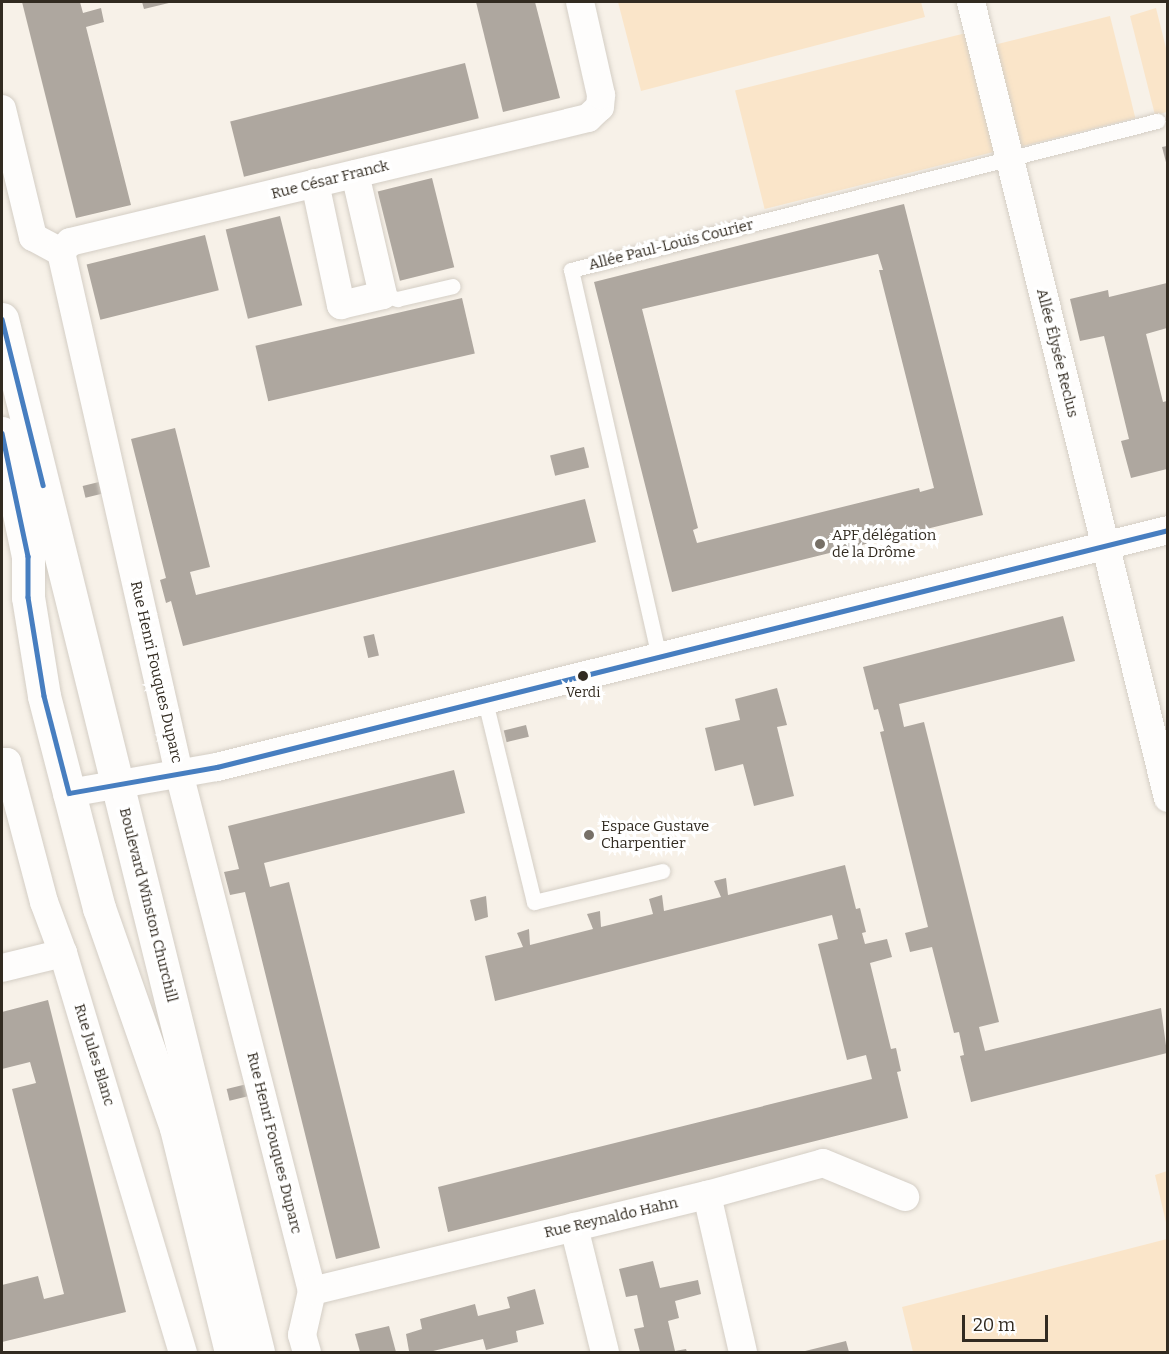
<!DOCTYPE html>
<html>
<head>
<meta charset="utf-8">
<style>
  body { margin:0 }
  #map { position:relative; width:1169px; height:1354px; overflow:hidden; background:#f7f1e8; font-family:Bitter,serif }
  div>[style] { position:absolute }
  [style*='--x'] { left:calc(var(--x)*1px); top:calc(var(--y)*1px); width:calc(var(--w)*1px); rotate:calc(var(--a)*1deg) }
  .green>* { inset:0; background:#fae5c9; transform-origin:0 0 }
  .building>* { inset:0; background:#aea79f; transform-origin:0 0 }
  .roads { filter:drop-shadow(0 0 2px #d4cec5) drop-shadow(0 0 2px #d4cec5) }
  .lane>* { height:15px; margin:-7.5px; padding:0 7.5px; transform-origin:7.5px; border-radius:7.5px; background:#fefdfc }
  .street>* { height:28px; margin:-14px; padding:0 14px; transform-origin:14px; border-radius:14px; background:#fefdfc }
  .primary>* { height:33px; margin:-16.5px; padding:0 16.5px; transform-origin:16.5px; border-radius:16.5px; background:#fefdfc }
  .bus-1>* { height:4.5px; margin:-2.25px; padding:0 2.25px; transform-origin:2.25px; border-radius:2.25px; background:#477ec0 }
  .dots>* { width:16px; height:16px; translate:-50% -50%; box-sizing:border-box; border:3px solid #fff; border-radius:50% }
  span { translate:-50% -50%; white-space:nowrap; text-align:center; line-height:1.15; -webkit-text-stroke:6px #fff; paint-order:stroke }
  .bus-label { font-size:14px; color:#322b21 }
  .street-label { font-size:15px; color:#322b21 }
  .poi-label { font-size:15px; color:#322b21 }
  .left { translate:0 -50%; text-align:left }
  .frame { position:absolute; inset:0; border:3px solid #322b21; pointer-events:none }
  .scale { position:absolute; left:962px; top:1315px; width:86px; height:27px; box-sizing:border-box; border:3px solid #322b21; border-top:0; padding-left:8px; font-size:18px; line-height:21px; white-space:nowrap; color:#322b21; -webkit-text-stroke:4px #fff; paint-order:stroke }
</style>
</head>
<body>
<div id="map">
  <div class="green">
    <i style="clip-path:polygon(618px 2px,921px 2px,925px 17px,641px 91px)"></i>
    <i style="clip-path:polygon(1156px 8px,1167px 52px,1167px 112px,1155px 115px,1130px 16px)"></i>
    <i style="left:1110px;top:16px;width:105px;height:121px;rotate:76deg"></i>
    <i style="left:966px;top:33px;width:122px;height:238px;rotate:76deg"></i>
    <i style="clip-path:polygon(1167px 1171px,1168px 1171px,1167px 1227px,1155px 1175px)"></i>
    <i style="clip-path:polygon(1167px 1239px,1167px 1352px,913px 1352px,902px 1307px)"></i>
  </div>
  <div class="building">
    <i style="clip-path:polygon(22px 2px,80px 2px,83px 13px,101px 8px,104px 22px,86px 27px,131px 205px,76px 218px)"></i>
    <i style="clip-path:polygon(142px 2px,173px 2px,144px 9px)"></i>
    <i style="clip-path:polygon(476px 2px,535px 2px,560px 98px,503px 112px)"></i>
    <i style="left:465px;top:63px;width:57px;height:242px;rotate:76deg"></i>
    <i style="clip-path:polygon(1167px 146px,1167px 166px,1162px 147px)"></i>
    <i style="left:432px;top:178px;width:92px;height:56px;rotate:76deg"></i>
    <i style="clip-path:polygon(evenodd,904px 204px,983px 515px,672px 592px,594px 282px,904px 204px,878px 254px,883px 270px,879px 270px,934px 488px,920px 492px,919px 488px,697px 543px,693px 530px,698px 528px,642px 309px,878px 254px)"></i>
    <i style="left:280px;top:216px;width:92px;height:56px;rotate:76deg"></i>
    <i style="left:205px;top:235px;width:57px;height:122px;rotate:76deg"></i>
    <i style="clip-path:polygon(1167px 283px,1167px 328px,1146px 334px,1163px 402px,1167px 401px,1167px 469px,1131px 478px,1121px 441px,1129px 439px,1104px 336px,1080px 341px,1070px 299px,1108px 290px,1109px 297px)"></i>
    <i style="left:462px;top:298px;width:57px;height:212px;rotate:77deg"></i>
    <i style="clip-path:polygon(175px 428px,210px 567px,190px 572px,196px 595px,585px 499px,596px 542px,183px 646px,171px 601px,166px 603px,160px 580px,166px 578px,131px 439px)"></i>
    <i style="left:584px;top:447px;width:21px;height:35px;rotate:76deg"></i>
    <i style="left:103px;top:481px;width:12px;height:21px;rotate:76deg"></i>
    <i style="clip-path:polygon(1063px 616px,1075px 661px,899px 704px,904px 727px,924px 722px,999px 1022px,979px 1027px,985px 1051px,1161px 1008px,1167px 1053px,971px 1102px,960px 1056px,964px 1055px,959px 1032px,954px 1033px,932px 947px,910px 952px,905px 933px,928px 927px,880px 732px,884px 731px,878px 709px,874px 710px,863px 667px)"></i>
    <i style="left:374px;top:634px;width:22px;height:11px;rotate:77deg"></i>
    <i style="clip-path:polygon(777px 688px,787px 725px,777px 727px,794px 796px,754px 806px,743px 764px,715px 771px,705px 728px,740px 720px,735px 699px)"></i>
    <i style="left:526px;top:725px;width:12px;height:23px;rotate:76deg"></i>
    <i style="clip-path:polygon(454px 770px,465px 813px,264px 863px,270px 887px,289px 882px,380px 1248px,336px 1259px,245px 892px,230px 895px,224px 872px,239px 869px,228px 826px)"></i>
    <i style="clip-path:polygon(845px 865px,856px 909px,860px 908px,866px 932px,862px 933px,865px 944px,887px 939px,892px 957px,870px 963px,891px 1049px,896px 1048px,901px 1071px,897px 1072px,908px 1118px,448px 1232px,438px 1187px,872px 1079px,866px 1055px,847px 1060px,818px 944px,838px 939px,832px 915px,495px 1001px,485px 956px,523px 947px,517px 933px,529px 929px,530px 945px,593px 929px,587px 914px,600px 911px,601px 927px,653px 914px,649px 899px,662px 895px,664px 911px,721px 897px,714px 881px,726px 878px,728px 895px)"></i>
    <i style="clip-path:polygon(486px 896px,488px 917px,475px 921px,470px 900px)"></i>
    <i style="clip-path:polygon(48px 1000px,126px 1312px,2px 1342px,2px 1285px,38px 1276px,44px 1299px,64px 1294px,12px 1089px,36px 1083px,30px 1062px,2px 1069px,2px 1012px)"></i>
    <i style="left:247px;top:1084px;width:12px;height:21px;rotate:76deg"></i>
    <i style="clip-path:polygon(653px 1261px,660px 1288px,698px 1280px,701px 1294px,675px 1301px,679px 1318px,668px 1321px,675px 1351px,686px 1349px,687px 1352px,640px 1352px,634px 1329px,644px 1327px,637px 1295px,626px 1297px,619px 1269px)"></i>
    <i style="clip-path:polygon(535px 1289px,544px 1324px,516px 1331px,518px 1342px,486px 1350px,483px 1339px,429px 1352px,405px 1352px,409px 1351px,406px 1334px,422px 1329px,420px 1319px,475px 1304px,478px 1316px,510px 1308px,507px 1297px)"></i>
    <i style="clip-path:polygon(389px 1326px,396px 1352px,360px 1352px,355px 1334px)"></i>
    <i style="clip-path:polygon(846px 1341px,849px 1352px,801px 1352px)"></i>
  </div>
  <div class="roads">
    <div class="lane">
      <i style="--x:383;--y:295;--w:15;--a:16"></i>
      <i style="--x:397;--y:299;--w:57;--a:-13.1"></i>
      <i style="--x:659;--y:657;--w:397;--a:-102.8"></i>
      <i style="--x:571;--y:270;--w:605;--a:-14.27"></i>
      <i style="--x:485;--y:701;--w:207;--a:76.3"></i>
      <i style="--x:534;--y:902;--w:132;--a:-13.6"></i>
    </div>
    <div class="street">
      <i style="--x:971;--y:2;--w:820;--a:76.1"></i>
      <i style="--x:2;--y:109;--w:132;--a:76.4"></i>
      <i style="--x:33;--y:237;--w:32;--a:28"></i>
      <i style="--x:315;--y:183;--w:125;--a:78"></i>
      <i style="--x:341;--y:305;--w:43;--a:-13.4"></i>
      <i style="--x:383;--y:295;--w:124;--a:-103"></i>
      <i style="--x:61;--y:252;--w:534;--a:77.24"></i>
      <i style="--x:179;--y:773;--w:535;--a:75.6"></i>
      <i style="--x:312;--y:1291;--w:45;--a:102.8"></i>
      <i style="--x:302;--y:1335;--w:18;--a:74"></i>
      <i style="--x:61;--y:252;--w:13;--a:-48"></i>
      <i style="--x:70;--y:242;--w:533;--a:-13.46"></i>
      <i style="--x:588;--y:118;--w:16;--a:-43"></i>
      <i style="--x:600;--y:107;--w:12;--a:-85"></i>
      <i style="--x:601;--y:95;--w:95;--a:-102.7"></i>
      <i style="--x:2;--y:762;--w:5;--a:0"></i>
      <i style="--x:7;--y:762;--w:145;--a:75.2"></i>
      <i style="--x:44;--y:902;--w:54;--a:69.6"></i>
      <i style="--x:63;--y:953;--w:417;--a:73.3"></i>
      <i style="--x:69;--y:793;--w:150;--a:-10"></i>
      <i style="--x:217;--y:767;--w:980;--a:-13.99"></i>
      <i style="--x:2;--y:968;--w:63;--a:-13.8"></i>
      <i style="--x:707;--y:1195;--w:161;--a:77.1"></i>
      <i style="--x:574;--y:1227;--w:129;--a:76.1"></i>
      <i style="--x:312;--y:1291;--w:406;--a:-13.7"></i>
      <i style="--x:707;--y:1195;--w:120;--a:-15.4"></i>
      <i style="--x:823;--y:1163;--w:89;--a:22.5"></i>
    </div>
    <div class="primary">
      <i style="--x:2;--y:319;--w:1064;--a:76.08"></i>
      <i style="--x:2;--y:433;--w:126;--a:78.1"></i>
      <i style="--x:28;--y:556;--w:41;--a:90"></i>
      <i style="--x:28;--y:597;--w:100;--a:80.8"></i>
      <i style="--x:44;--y:696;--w:100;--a:75.5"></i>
      <i style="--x:69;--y:793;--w:119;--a:75.4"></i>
      <i style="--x:99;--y:908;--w:233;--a:70.7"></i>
      <i style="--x:176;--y:1128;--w:231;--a:76.2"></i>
    </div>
  </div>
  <div class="bus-1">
    <i style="--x:2;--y:319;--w:171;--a:76.1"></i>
    <i style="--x:2;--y:433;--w:126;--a:78.1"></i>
    <i style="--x:28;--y:556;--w:41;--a:90"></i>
    <i style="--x:28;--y:597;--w:100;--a:80.8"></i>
    <i style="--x:44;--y:696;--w:100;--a:75.5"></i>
    <i style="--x:69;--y:793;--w:150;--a:-10"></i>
    <i style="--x:217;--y:767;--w:980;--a:-13.99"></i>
  </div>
  <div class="dots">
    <i style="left:820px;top:544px;background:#777067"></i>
    <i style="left:583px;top:676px;background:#322b21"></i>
    <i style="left:589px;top:835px;background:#777067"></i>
  </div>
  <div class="bus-label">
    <span style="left:583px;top:693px">Verdi</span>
  </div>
  <div class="street-label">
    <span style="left:330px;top:180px;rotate:-14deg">Rue César Franck</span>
    <span style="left:671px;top:245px;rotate:-14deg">Allée Paul-Louis Courier</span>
    <span style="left:1057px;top:353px;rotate:76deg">Allée Élysée Reclus</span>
    <span style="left:156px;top:672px;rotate:77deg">Rue Henri Fouques Duparc</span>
    <span style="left:148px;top:905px;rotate:76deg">Boulevard Winston Churchill</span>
    <span style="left:94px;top:1055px;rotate:73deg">Rue Jules Blanc</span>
    <span style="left:274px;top:1143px;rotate:76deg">Rue Henri Fouques Duparc</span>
    <span style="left:611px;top:1218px;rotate:-13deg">Rue Reynaldo Hahn</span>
  </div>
  <div class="poi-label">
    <span class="left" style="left:832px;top:544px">APF délégation<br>de la Drôme</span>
    <span class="left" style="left:601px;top:835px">Espace Gustave<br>Charpentier</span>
  </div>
  <div class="frame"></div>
  <div class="scale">20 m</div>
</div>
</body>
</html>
